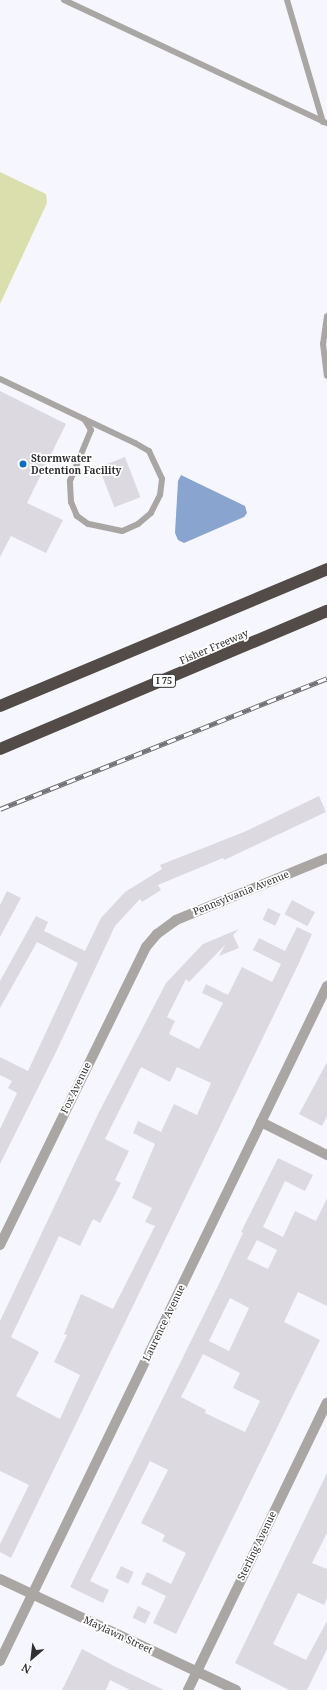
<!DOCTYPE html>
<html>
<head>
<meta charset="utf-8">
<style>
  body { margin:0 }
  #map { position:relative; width:327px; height:1690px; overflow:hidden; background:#f6f7fe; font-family:"Noto Serif",serif }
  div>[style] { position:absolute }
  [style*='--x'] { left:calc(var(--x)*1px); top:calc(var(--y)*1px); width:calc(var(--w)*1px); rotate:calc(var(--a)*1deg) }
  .green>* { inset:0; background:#dbdfae }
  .water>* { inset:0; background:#89a5cf }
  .building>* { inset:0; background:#dcd9e1; transform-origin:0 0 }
  .service>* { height:6px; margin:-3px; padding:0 3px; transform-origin:3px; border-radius:3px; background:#a9a6a4 }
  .minor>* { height:10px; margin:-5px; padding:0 5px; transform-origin:5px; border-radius:5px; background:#a9a6a4 }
  .motorway>* { height:12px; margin:-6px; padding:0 6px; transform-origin:6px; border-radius:6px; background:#524b48 }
  .rail>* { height:4.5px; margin-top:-2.25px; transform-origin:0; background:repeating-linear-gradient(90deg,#fff 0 9px,#707075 0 18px); box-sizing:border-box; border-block:1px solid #707075 }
  .dots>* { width:11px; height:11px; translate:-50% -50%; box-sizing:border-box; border:2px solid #fff; border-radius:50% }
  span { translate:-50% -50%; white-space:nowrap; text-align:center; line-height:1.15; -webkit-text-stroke:3.5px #fff; paint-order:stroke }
  .shield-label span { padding:1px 3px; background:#fff; border:1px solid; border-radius:3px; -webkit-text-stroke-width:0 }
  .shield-label { font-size:9px; color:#303033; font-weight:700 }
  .poi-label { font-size:10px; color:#303033; font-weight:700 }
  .left { translate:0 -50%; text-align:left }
  .street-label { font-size:10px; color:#303033 }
  .north { position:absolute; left:12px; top:1638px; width:40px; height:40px; -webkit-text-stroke:3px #fff; paint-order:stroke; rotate:208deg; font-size:11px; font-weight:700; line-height:16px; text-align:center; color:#303033 }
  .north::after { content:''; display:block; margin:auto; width:14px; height:18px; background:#303033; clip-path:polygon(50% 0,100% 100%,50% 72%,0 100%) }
</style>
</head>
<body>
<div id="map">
  <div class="green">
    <i style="clip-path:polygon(0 172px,46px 194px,47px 203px,0 304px)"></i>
  </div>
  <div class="water">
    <i style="clip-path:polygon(181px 475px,245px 506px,247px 513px,244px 517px,184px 543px,178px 540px,175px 533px,178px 481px)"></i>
  </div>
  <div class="building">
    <i style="clip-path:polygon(0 391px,66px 424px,27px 503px,63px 520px,46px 553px,11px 536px,0 557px)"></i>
    <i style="left:125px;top:457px;width:43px;height:28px;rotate:69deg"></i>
    <i style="clip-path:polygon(319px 796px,326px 812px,224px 860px,223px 858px,158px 885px,161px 890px,142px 902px,140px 899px,115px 926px,56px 1052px,0 1164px,0 1129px,17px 1093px,8px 1088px,12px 1081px,0 1075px,0 1057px,28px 1071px,78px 963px,37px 942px,0 1008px,0 981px,36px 916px,48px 922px,44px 931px,85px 951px,101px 918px,125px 892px,162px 869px,160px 865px,244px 832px)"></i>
    <i style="clip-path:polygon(7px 891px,21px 898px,0 937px,0 905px)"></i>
    <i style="left:292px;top:900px;width:26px;height:16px;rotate:28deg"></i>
    <i style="left:268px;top:908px;width:14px;height:13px;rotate:25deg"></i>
    <i style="clip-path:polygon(evenodd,297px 927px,312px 934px,298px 965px,11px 1558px,0 1552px,0 1544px,29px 1485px,0 1471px,0 1321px,99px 1112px,166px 983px,203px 944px,239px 929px,233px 935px,239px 948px,219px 956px,225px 945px,189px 982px,186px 979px,167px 1017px,175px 1021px,169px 1034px,199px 1049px,223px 1003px,202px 993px,206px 984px,228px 995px,242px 967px,272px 982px,281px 964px,253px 950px,259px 938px,285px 951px,297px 927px,141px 1067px,170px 1082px,177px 1067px,211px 1083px,197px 1115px,174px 1104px,161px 1132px,138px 1121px,133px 1133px,155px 1144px,132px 1198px,152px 1208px,145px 1222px,155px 1226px,113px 1309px,81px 1294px,64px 1334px,67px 1335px,54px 1362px,80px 1375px,60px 1419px,16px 1396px,39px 1352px,11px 1337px,59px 1236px,80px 1246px,93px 1219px,100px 1223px,121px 1183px,115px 1180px,129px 1151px,105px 1139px,141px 1067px)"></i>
    <i style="clip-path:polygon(327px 1062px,327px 1116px,322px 1126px,299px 1114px)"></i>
    <i style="clip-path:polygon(evenodd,278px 1158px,313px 1175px,305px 1191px,285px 1181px,263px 1227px,283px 1237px,295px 1211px,316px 1221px,327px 1198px,327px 1306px,298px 1292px,284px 1322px,320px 1340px,176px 1634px,153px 1623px,166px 1596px,141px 1584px,147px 1572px,171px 1584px,186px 1553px,162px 1541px,165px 1535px,141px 1523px,168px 1470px,150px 1461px,90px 1581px,109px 1590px,103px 1603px,70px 1587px,217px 1288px,243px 1233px,241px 1232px,278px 1158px,257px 1240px,277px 1250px,268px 1269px,247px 1259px,257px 1240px,278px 1158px,230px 1298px,249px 1308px,229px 1351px,209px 1341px,230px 1298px,278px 1158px,203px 1354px,240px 1373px,233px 1388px,260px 1401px,245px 1432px,205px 1413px,206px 1410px,181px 1397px,203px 1354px)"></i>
    <i style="clip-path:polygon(327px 1473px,327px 1533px,312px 1563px,327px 1569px,327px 1598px,324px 1605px,298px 1593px,273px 1644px,306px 1660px,327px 1621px,327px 1649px,307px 1690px,289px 1690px,235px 1663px)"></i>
    <i style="left:121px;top:1566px;width:14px;height:13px;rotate:25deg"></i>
    <i style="left:138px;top:1606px;width:14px;height:13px;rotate:25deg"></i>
    <i style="clip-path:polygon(82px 1649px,116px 1667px,164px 1690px,130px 1690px,110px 1680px,106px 1690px,62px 1690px)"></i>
  </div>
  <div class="service">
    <i style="--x:64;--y:0;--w:290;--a:25.1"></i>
    <i style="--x:287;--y:0;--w:127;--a:73.6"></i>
    <i style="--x:327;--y:316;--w:28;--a:98"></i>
    <i style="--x:323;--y:344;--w:32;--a:83"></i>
    <i style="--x:0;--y:379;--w:93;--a:25.5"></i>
    <i style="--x:84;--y:419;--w:56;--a:25.2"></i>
    <i style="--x:135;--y:443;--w:16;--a:30"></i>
    <i style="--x:149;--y:451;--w:31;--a:65"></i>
    <i style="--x:162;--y:479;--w:16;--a:97"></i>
    <i style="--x:160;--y:495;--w:20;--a:117"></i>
    <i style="--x:151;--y:513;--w:17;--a:140"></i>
    <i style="--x:138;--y:524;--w:17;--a:156"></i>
    <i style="--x:122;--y:531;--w:35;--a:-168"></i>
    <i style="--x:88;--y:524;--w:14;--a:-144"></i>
    <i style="--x:77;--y:516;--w:15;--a:-113"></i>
    <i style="--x:71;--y:502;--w:21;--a:-93"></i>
    <i style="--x:70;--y:481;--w:55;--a:-67.6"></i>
    <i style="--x:91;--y:430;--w:13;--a:-122"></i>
  </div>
  <div class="minor">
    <i style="--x:261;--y:1122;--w:74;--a:26.6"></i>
    <i style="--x:0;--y:1245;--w:332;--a:-63.9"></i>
    <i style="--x:146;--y:947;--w:17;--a:-50"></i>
    <i style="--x:157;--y:934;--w:24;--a:-36"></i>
    <i style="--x:176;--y:920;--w:163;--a:-22.3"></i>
    <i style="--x:0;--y:1579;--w:261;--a:25.2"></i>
    <i style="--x:0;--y:1661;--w:750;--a:-64.15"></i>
    <i style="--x:188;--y:1690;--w:319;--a:-64.2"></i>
  </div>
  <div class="motorway">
    <i style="--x:0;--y:706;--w:355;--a:-22.7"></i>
    <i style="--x:0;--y:749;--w:355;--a:-22.9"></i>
  </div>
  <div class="rail">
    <i style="--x:0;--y:809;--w:352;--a:-21.8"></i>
  </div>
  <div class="dots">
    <i style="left:23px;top:464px;background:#0e6eba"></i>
  </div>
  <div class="shield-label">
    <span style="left:164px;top:681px">I 75</span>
  </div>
  <div class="poi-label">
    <span class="left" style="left:31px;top:464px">Stormwater<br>Detention Facility</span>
  </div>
  <div class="street-label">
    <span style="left:214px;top:647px;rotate:-23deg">Fisher Freeway</span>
    <span style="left:241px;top:893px;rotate:-22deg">Pennsylvania Avenue</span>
    <span style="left:76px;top:1088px;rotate:-64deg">Fox Avenue</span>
    <span style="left:164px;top:1323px;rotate:-64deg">Laurence Avenue</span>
    <span style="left:257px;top:1546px;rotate:-64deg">Sterling Avenue</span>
    <span style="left:118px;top:1635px;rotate:25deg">Maylawn Street</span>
  </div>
  <div class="north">N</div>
</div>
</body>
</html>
